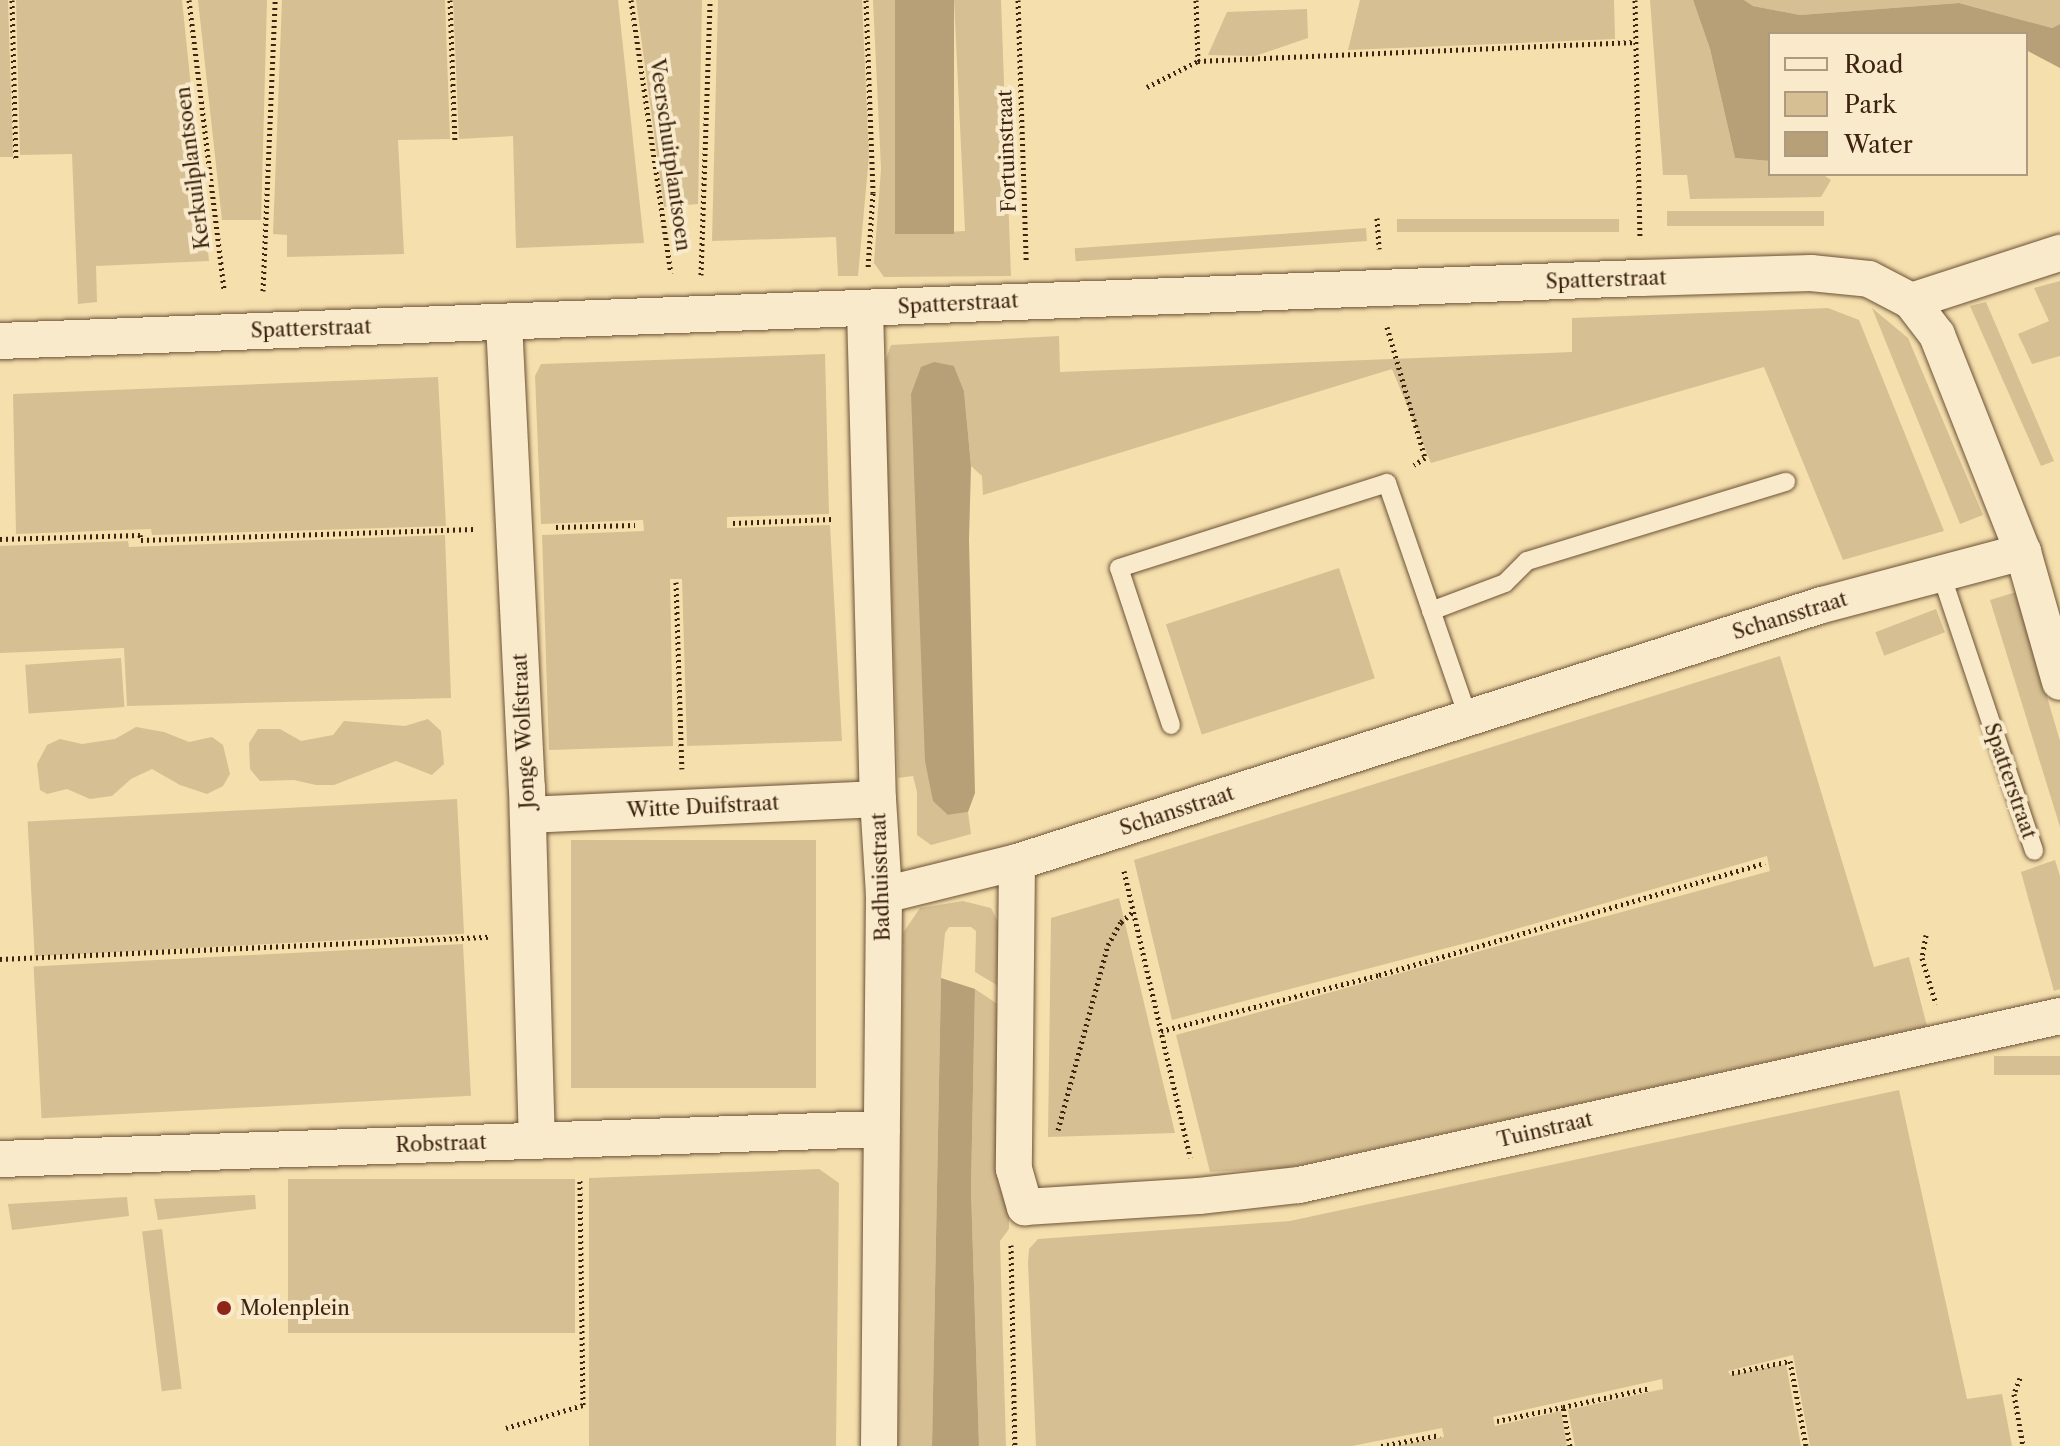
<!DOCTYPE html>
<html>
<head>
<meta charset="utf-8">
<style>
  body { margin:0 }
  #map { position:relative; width:2060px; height:1446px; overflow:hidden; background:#f5dfad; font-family:"Libre Caslon Text",serif }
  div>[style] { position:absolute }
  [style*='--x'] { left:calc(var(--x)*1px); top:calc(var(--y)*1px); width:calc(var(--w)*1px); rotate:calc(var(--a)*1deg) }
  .green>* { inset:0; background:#d6bf92; transform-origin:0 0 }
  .water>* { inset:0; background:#b79f78; transform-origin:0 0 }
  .path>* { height:5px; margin-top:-2.5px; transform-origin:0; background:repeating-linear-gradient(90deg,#3e2310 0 2px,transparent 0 6px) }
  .roads { filter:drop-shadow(0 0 2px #6c5237) drop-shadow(0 0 2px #6c5237) }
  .lane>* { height:18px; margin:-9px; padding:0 9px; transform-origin:9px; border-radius:9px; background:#f8eaca }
  .street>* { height:36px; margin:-18px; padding:0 18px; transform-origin:18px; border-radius:18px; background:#f8eaca }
  .dots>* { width:22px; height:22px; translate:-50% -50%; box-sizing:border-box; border:4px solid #f8eaca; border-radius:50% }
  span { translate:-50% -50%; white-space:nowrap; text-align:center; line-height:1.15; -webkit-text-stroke:8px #f8eaca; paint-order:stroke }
  .street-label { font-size:20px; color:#3e2310 }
  .poi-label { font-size:20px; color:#3e2310 }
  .left { translate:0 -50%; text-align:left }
  .legend { position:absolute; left:1768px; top:32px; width:260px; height:144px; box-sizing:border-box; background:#f8eaca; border:2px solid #ae9a80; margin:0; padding:10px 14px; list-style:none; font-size:24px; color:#3e2310 }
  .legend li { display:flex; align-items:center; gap:16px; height:40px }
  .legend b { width:40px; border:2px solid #ae9a80 }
</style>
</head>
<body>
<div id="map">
  <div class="green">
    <i style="clip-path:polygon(0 0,8px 0,13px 157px,0 157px)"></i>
    <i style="clip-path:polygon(16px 0,182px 0,209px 261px,96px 266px,97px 302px,78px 304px,72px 154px,20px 155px)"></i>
    <i style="clip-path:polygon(198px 0,267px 0,261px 220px,222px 220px)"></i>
    <i style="clip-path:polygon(282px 0,445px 0,450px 139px,398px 140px,404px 254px,287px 257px,287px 235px,273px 234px)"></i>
    <i style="clip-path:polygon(453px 0,618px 0,644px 243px,516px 248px,513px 136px,459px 139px)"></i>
    <i style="clip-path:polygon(636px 0,702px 0,698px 204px,664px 207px)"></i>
    <i style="clip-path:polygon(718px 0,862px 0,869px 156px,858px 276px,838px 276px,836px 237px,712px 241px)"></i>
    <i style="clip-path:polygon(873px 0,895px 0,903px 234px,965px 231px,954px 0,1001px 0,1011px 276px,884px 277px,874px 263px,881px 169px)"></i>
    <i style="clip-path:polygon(1360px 0,1614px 0,1615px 39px,1348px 50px)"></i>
    <i style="clip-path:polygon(1650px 0,1693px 0,1710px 49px,1735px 158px,1770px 161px,1770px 174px,1822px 174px,1831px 180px,1821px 197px,1690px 199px,1687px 175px,1663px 175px)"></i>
    <i style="clip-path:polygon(1744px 0,2060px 0,2060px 24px,2052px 28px,1959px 3px,1800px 15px,1753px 6px)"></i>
    <i style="clip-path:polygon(1307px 9px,1308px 38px,1255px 56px,1208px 55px,1227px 12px)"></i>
    <i style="left:1824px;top:211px;width:15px;height:157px;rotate:90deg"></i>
    <i style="left:1619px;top:219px;width:13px;height:222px;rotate:90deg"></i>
    <i style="left:1366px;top:228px;width:13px;height:292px;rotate:86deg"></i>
    <i style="clip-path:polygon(2060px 281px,2060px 356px,2032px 364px,2018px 334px,2049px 321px,2034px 288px)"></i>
    <i style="clip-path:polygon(1986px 302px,2054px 461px,2041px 466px,1970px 306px)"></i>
    <i style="clip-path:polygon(1828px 308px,1859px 320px,1944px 531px,1843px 560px,1764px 367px,1431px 463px,1392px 369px,983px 495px,982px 476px,971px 466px,964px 391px,954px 366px,948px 815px,968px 812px,971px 834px,931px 845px,917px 835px,917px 792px,913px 776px,898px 778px,885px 394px,886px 359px,891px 345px,1059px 336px,1060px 372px,1572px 352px,1572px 318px)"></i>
    <i style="clip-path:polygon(1872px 308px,1908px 338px,1983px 515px,1960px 524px)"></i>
    <i style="clip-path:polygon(825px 354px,829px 514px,727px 517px,727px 528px,830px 525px,842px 741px,687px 746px,682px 579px,670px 579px,673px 746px,549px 750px,542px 535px,644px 531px,643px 520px,541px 524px,535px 376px,541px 364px)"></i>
    <i style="clip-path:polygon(438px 377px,446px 526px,152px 535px,151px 529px,16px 534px,13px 394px)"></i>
    <i style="clip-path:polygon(445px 535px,451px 698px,127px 706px,124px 648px,0 653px,0 546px,128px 541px,129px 547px)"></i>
    <i style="left:1339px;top:568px;width:116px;height:182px;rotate:72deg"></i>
    <i style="clip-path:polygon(2016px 592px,2060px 741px,2060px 827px,1990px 600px)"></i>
    <i style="left:1936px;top:609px;width:25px;height:65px;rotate:69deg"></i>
    <i style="clip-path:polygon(1780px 656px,1874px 967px,1909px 957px,1927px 1026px,1286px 1168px,1210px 1172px,1176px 1035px,1770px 871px,1767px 856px,1485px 938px,1172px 1020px,1134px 860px)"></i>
    <i style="left:121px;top:658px;width:49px;height:96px;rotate:86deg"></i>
    <i style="clip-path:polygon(428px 719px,441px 731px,444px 764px,432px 775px,396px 761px,334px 785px,316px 785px,294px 780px,260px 781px,250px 769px,249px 743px,258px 729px,280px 729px,301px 741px,333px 735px,344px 721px,405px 726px)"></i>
    <i style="clip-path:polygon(136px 727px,164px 732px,189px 742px,212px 737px,223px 745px,230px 774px,223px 786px,207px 794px,180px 785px,152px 769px,131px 779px,112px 796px,90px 799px,67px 789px,47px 794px,40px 790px,37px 764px,47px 745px,60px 739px,82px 744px,115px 739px)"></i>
    <i style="left:457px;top:799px;width:135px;height:430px;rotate:87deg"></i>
    <i style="left:816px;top:840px;width:248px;height:245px;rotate:90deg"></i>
    <i style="clip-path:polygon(2055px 860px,2060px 876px,2060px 989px,2054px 991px,2021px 872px)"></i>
    <i style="clip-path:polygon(1119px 898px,1175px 1133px,1048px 1137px,1051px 918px)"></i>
    <i style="clip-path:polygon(963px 901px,991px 908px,1004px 934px,1005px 990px,975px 972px,976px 931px,971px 927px,949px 927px,945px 933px,941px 978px,932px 1446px,898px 1446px,903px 933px,920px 908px)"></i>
    <i style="left:463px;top:944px;width:152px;height:430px;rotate:87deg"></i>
    <i style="clip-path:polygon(975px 989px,1005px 1009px,998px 1182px,1009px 1214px,1009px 1229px,1000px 1241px,1006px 1446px,979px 1446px,971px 1189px)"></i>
    <i style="left:2060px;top:1056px;width:19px;height:66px;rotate:90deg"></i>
    <i style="clip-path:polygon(1899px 1090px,1967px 1399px,2002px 1394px,2012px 1446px,1810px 1446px,1793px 1355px,1728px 1371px,1730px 1375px,1786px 1364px,1801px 1446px,1575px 1446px,1568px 1410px,1663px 1389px,1662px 1379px,1493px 1417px,1495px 1426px,1561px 1411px,1567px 1446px,1396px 1446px,1444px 1437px,1442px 1428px,1352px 1446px,1036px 1446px,1028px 1263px,1029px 1249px,1038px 1239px,1290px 1221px)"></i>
    <i style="clip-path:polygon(819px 1169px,839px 1183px,836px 1446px,589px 1446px,589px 1178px)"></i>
    <i style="left:575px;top:1179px;width:154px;height:287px;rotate:90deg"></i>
    <i style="clip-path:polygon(255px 1195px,256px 1209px,158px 1220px,154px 1199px)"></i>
    <i style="clip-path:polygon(127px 1197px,129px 1216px,12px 1230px,8px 1204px)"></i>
    <i style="left:162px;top:1229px;width:161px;height:20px;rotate:83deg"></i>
  </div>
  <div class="water">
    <i style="left:895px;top:0;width:59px;height:234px"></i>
    <i style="clip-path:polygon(1693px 0,1744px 0,1753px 6px,1800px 15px,1959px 3px,2052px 28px,2060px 24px,2060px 68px,2026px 50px,2026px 34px,1770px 34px,1770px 161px,1735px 158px,1710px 49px)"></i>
    <i style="clip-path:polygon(934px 362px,954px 366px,964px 391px,971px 466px,969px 540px,975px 793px,968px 812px,948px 815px,933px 801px,925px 761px,911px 394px,921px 367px)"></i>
    <i style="clip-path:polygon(941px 978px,975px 989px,971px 1189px,979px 1446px,932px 1446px)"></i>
  </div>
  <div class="path">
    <i style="--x:12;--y:0;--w:160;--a:88.6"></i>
    <i style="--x:189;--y:0;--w:293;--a:83.1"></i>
    <i style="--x:450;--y:0;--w:142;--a:88"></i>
    <i style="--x:631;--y:0;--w:276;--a:81.7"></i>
    <i style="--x:866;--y:0;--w:193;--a:87.9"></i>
    <i style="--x:873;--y:193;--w:75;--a:93.8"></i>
    <i style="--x:1018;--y:0;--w:260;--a:88.2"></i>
    <i style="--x:1196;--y:0;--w:61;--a:88.1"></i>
    <i style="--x:1635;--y:0;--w:239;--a:88.8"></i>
    <i style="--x:1147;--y:87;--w:57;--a:-27"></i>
    <i style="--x:1198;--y:61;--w:438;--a:-2.5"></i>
    <i style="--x:1377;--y:218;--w:31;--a:86"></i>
    <i style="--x:701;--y:275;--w:275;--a:-88.1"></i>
    <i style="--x:263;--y:291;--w:291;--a:-87.6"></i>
    <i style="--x:1387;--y:327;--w:136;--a:73.8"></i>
    <i style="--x:1425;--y:458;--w:13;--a:148"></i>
    <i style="--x:733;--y:523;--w:99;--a:-2.3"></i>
    <i style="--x:556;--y:527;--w:79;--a:-1.5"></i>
    <i style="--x:0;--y:539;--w:140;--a:-1.6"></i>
    <i style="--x:140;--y:535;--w:5;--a:79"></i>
    <i style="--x:141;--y:540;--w:333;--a:-1.9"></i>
    <i style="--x:676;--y:582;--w:187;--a:88.2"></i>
    <i style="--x:1124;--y:871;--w:294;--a:77"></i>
    <i style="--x:1926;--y:935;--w:23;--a:100"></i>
    <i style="--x:1922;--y:958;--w:48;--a:73.1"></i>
    <i style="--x:0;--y:959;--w:490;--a:-2.6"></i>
    <i style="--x:1161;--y:1031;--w:225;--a:-14.4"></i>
    <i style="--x:1379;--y:975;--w:402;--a:-16.2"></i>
    <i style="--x:1058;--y:1130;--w:192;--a:-74.9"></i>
    <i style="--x:1108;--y:945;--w:26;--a:-61"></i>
    <i style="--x:1121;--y:922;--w:16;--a:-40"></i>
    <i style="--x:1011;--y:1245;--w:201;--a:88.9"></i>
    <i style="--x:1732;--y:1373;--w:59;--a:-11.7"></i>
    <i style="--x:1790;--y:1361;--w:86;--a:79.3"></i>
    <i style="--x:2020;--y:1378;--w:17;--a:111"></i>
    <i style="--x:2014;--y:1394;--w:53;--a:80.2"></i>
    <i style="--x:1497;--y:1421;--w:67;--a:-12"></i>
    <i style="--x:506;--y:1428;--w:80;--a:-16.6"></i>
    <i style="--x:583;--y:1405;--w:227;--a:-90.8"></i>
    <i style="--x:1381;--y:1446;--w:60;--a:-10.6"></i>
    <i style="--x:1570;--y:1446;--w:40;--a:-100"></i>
    <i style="--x:1563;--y:1407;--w:89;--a:-12.3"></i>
  </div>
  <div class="roads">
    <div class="lane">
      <i style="--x:1941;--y:574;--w:292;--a:71.4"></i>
      <i style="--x:1431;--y:611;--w:79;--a:-20.7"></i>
      <i style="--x:1505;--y:583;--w:31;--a:-45"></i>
      <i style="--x:1527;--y:561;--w:271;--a:-17"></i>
      <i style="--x:1171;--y:725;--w:165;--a:-108.3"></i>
      <i style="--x:1119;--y:568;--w:281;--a:-17.6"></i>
      <i style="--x:1387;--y:483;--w:248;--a:70.9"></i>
    </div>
    <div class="street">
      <i style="--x:1911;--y:301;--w:157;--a:-17.9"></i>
      <i style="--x:865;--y:309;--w:490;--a:88.5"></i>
      <i style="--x:878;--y:799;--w:96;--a:86.4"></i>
      <i style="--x:884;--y:895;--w:551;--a:90.52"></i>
      <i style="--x:504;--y:322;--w:467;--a:87.2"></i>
      <i style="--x:527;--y:788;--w:353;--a:88.4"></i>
      <i style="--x:0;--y:341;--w:1642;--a:-2.2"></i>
      <i style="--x:1641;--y:278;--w:170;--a:-1.7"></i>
      <i style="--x:1811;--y:273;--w:58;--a:5.9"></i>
      <i style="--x:1869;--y:279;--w:47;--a:27.6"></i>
      <i style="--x:1911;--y:301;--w:43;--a:52.6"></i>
      <i style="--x:1937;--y:335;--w:233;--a:68.4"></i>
      <i style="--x:2023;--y:552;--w:135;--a:74.1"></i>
      <i style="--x:528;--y:815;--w:350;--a:-2.6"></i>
      <i style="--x:1017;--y:862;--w:307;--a:90.6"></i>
      <i style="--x:1014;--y:1169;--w:40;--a:74"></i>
      <i style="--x:1025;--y:1207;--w:174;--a:-3.6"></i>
      <i style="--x:1199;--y:1196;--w:101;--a:-6.3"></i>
      <i style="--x:1299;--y:1185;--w:780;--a:-12.52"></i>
      <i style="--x:884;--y:895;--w:137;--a:-13.9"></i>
      <i style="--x:1017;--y:862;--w:845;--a:-17.71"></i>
      <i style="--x:1822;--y:605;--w:208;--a:-14.8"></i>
      <i style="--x:0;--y:1159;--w:882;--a:-1.95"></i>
    </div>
  </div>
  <div class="dots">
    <i style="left:224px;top:1308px;background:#8f2418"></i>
  </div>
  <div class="street-label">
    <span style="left:1007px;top:151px;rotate:-92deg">Fortuinstraat</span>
    <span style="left:670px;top:155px;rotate:82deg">Veerschuitplantsoen</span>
    <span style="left:193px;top:168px;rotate:-97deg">Kerkuilplantsoen</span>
    <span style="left:1606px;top:280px;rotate:-2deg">Spatterstraat</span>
    <span style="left:958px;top:304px;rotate:-3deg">Spatterstraat</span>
    <span style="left:311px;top:329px;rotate:-2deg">Spatterstraat</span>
    <span style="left:1790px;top:616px;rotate:-17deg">Schansstraat</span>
    <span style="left:524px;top:731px;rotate:-93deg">Jonge Wolfstraat</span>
    <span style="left:2010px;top:781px;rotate:71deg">Spatterstraat</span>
    <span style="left:703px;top:807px;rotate:-3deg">Witte Duifstraat</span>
    <span style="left:1177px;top:811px;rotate:-18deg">Schansstraat</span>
    <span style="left:881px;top:877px;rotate:-92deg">Badhuisstraat</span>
    <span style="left:1545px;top:1130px;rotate:-13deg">Tuinstraat</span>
    <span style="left:441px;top:1144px;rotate:-2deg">Robstraat</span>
  </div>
  <div class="poi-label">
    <span class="left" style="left:240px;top:1308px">Molenplein</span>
  </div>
  <ul class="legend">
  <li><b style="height:10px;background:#f8eaca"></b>Road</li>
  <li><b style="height:22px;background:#d6bf92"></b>Park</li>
  <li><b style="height:22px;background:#b79f78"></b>Water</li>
  </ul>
</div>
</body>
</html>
